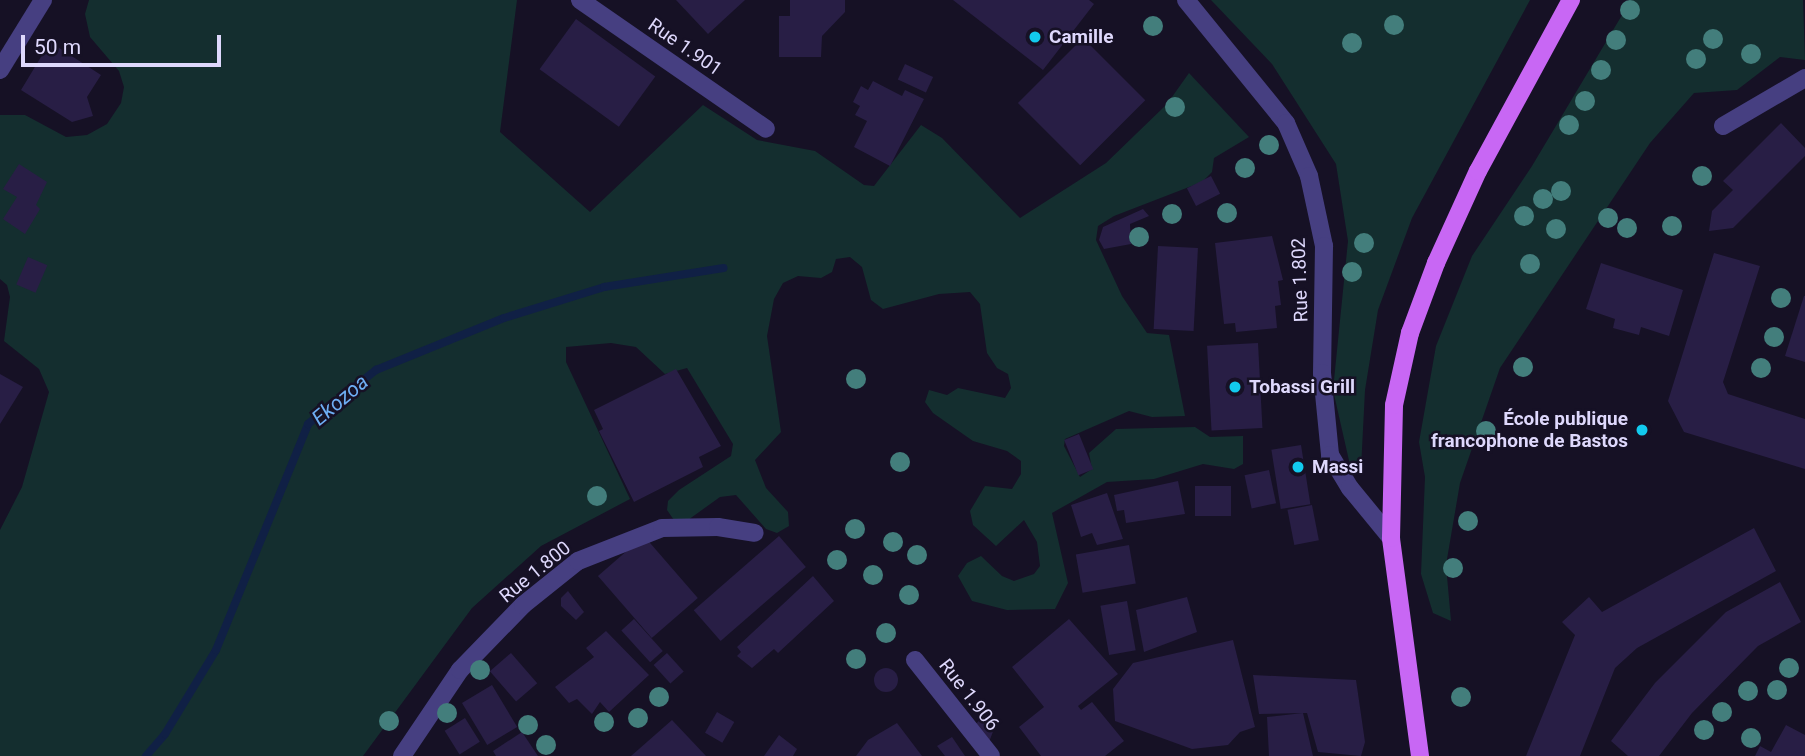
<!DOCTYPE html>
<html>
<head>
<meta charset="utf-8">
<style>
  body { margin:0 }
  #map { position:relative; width:1805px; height:756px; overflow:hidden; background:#161125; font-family:Roboto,sans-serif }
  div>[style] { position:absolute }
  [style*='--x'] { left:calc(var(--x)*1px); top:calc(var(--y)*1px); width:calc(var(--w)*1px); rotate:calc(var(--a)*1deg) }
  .green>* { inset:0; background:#142e2f }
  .stream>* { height:8px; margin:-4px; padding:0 4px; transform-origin:4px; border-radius:4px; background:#102045 }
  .building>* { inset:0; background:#281e45; transform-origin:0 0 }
  .round { border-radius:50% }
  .minor>* { height:18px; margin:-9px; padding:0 9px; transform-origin:9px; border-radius:9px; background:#463f81 }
  .major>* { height:18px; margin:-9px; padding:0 9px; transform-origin:9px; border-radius:9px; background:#c867f4 }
  .trees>* { width:20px; height:20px; margin:-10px; border-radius:50%; background:#437e7c }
  .dots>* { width:19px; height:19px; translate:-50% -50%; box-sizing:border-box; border:4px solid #161125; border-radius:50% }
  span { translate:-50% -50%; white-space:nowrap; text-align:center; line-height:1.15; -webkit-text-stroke:5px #161125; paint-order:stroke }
  .poi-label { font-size:19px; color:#ded8fc; font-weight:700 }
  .left { translate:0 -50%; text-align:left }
  .right { translate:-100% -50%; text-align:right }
  .street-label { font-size:19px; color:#ded8fc }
  .water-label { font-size:21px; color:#6eaef4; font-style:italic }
  .scale { position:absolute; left:21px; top:35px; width:200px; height:32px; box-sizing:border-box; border:4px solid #ded8fc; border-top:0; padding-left:9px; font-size:21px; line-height:24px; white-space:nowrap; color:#ded8fc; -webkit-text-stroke:5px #161125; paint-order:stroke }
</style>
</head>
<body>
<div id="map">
  <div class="green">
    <i style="clip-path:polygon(89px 0,517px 0,500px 132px,590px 212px,703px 105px,757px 140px,815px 151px,864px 185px,874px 186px,921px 125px,942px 138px,1020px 218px,1106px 163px,1167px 104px,1189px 73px,1249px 137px,1214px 158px,1212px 172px,1202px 182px,1114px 216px,1098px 226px,1096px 240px,1122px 296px,1147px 333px,1169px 335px,1185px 416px,1152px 417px,1129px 411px,1065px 439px,1064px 446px,1080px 477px,1092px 469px,1089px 453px,1116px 429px,1195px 427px,1210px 437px,1243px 436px,1243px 464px,1234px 469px,1203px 464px,1154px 479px,1107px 482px,1052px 513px,1068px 583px,1055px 609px,1007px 610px,972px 601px,958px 576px,967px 563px,981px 556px,1002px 576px,1014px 581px,1034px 574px,1040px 566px,1037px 542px,1024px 520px,996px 546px,973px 525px,970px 511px,985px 486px,1012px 489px,1021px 474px,1021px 461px,1007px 451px,973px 441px,933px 413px,925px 402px,929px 390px,947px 395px,958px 388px,1005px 398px,1011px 388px,1008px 374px,997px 368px,987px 353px,980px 304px,970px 292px,939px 294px,883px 309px,871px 300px,862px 267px,850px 257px,836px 259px,832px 272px,821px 278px,798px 276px,783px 283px,774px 299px,767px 336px,781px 432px,755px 460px,766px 488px,788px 512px,789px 526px,777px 533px,766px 529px,736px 495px,720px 497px,688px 520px,676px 523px,667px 510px,668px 501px,679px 490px,731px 456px,733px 444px,687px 368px,665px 374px,636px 347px,611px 343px,566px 347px,566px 362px,630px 499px,541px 546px,472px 608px,363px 756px,0 756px,0 530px,22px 487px,49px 392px,39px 369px,4px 341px,10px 297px,7px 285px,0 279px,0 115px,25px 115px,66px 137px,87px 135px,107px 124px,121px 103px,124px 87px,119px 71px,90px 37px,85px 14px)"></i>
    <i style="clip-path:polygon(1211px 0,1530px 0,1412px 218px,1378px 310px,1365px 390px,1361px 469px,1350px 465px,1333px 390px,1348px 241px,1336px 164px,1272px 64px)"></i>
    <i style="clip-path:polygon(1631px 0,1803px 0,1805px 60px,1780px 57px,1737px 90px,1694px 93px,1650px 143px,1500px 368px,1460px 483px,1446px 565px,1451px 621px,1433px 613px,1421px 574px,1425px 477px,1419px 442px,1436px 346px,1472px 256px,1532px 166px)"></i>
  </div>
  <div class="stream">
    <i style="--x:146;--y:756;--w:29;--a:-49"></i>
    <i style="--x:165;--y:734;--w:98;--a:-58.7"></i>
    <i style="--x:216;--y:650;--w:244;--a:-67.8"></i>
    <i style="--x:308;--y:424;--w:87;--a:-38.5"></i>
    <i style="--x:376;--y:370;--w:138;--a:-22.1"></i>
    <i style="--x:504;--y:318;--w:105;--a:-17.2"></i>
    <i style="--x:604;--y:287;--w:121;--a:-9"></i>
  </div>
  <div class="building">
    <i style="clip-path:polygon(676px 0,745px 0,708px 34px)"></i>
    <i style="clip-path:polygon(790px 0,845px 0,845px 12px,822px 36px,821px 57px,779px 57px,779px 16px,790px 16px)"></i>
    <i style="clip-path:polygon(953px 0,1089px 0,1094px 4px,1043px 70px)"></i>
    <i style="left:576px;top:19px;width:98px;height:62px;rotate:36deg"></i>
    <i style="left:1083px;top:38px;width:88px;height:92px;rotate:45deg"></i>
    <i style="clip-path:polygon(50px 42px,101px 75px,87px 97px,93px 116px,72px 122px,21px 90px)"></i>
    <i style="left:905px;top:64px;width:31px;height:17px;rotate:25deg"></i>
    <i style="clip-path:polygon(873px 81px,902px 96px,905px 90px,924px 99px,890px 166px,854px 147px,867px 121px,855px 115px,860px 106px,853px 102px,861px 86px,868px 90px)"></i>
    <i style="clip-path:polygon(1781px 123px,1805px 148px,1805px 156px,1733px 228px,1709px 231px,1712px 211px,1733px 190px,1723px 181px)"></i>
    <i style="clip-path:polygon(19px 164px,47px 182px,36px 205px,40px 209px,25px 234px,3px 219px,17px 197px,3px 189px)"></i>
    <i style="left:1211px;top:176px;width:20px;height:27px;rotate:63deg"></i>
    <i style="clip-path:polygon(1143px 209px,1149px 216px,1130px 224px,1131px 244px,1104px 249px,1099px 240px,1103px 227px)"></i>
    <i style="clip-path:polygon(1272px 236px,1283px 280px,1278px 281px,1281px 305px,1275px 306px,1277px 328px,1236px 332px,1235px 323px,1224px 324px,1215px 243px)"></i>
    <i style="left:1158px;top:246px;width:40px;height:83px;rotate:3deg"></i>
    <i style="clip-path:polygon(1714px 253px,1760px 266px,1723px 382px,1728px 394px,1805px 419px,1805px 469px,1684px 432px,1668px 401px)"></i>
    <i style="left:28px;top:257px;width:21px;height:30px;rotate:23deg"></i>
    <i style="clip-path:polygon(1601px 263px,1683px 290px,1669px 336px,1641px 327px,1639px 335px,1613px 328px,1615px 319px,1586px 309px)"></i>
    <i style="clip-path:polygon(1804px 296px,1805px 296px,1805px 362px,1785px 356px)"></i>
    <i style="left:1258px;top:343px;width:85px;height:51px;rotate:87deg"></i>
    <i style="clip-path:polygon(676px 369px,721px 446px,699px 457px,703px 467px,634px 502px,599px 431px,603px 429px,594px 410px)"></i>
    <i style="clip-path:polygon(0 374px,23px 387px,0 424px)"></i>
    <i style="left:1079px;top:434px;width:38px;height:16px;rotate:68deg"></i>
    <i style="left:1301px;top:445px;width:60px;height:30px;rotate:81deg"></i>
    <i style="left:1269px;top:470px;width:34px;height:25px;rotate:78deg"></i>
    <i style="clip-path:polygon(1178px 481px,1185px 514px,1126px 523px,1124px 510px,1117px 511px,1114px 495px)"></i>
    <i style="left:1195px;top:486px;width:36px;height:30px"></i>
    <i style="clip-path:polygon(1107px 493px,1123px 539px,1097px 545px,1092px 533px,1081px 537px,1071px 505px)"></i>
    <i style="left:1312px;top:505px;width:36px;height:25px;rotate:79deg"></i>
    <i style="clip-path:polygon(1754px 528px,1776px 571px,1637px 648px,1615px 668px,1580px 756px,1526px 756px,1575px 635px,1562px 622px,1589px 597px,1602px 612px)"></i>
    <i style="left:644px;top:536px;width:82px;height:61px;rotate:49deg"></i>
    <i style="left:779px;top:536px;width:41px;height:113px;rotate:49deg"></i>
    <i style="left:1129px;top:545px;width:39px;height:54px;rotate:80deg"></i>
    <i style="clip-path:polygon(813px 576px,834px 601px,778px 653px,774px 649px,752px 668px,737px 656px,741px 652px,737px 647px)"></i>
    <i style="clip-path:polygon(1780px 582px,1801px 622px,1758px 646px,1692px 713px,1659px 756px,1628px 756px,1611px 741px,1655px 683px,1726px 612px)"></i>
    <i style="clip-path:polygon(568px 591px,584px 612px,576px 620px,561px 606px,561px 598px)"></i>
    <i style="clip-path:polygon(1187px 597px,1197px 632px,1144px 652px,1136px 610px)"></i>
    <i style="left:1127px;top:601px;width:50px;height:27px;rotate:80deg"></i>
    <i style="left:634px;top:619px;width:43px;height:17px;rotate:48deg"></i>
    <i style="clip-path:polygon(1069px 619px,1118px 674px,1078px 706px,1081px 710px,1092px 702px,1124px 741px,1105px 756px,1041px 756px,1019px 727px,1044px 707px,1012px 667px)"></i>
    <i style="clip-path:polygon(606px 631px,649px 675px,609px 712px,600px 702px,592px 714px,577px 699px,569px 703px,555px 687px,594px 657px,586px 648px)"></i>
    <i style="clip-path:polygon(1233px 640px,1255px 727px,1240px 732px,1228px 745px,1192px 749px,1115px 721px,1113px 689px,1133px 663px)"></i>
    <i style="left:511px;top:653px;width:40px;height:28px;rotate:49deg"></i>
    <i style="left:667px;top:653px;width:25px;height:18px;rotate:48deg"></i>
    <i class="round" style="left:874px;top:668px;width:24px;height:24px"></i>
    <i style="clip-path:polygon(1253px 675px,1356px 680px,1365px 742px,1361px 756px,1318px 752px,1307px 713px,1303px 713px,1313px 756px,1269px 756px,1267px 717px,1303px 713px,1259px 714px)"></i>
    <i style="left:492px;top:685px;width:49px;height:35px;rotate:59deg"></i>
    <i style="left:717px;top:712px;width:20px;height:24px;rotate:30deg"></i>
    <i style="clip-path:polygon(983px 716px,994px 729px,989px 742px,975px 725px)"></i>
    <i style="left:465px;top:718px;width:28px;height:24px;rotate:58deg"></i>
    <i style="clip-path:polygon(672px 720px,706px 756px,631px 756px)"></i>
    <i style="clip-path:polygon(897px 723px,922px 756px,856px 756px,868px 740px)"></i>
    <i style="clip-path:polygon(1786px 725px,1805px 735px,1805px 756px,1755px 756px,1760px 746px,1771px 752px)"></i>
    <i style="clip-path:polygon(522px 732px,538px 756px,496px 756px,493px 751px)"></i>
    <i style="clip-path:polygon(779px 735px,797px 749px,793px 756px,764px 756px)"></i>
    <i style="clip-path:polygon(952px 737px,965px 756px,945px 756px,937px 746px)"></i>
  </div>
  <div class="minor">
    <i style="--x:580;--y:0;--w:226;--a:34.7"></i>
    <i style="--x:1186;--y:0;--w:159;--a:50.9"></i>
    <i style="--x:1286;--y:123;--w:58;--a:66.5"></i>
    <i style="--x:1309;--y:176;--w:72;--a:77.9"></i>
    <i style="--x:1324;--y:246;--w:127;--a:90.9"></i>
    <i style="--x:1322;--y:373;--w:82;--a:84.4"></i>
    <i style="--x:1330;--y:455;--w:39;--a:59"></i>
    <i style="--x:1350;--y:488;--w:65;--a:50.6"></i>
    <i style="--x:0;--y:70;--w:82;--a:-58.4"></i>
    <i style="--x:1723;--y:126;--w:95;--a:-30.3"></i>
    <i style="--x:915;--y:660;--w:122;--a:51.6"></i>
    <i style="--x:402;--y:756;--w:104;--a:-56"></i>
    <i style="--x:460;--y:670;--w:91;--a:-45.9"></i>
    <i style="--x:523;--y:605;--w:70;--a:-38.7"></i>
    <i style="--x:578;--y:561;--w:90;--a:-21.4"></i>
    <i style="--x:662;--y:528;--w:56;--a:-1"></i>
    <i style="--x:718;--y:527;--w:37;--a:9"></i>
  </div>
  <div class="major">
    <i style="--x:1420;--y:756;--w:220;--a:-97.6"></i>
    <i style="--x:1391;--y:538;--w:133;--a:-88.7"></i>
    <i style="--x:1394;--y:405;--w:74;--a:-77.5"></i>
    <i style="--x:1410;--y:333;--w:75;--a:-69.6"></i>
    <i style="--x:1436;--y:263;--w:101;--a:-65.5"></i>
    <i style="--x:1478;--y:171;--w:195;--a:-61.5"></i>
  </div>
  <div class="trees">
    <i style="left:1630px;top:10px"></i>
    <i style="left:1394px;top:25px"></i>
    <i style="left:1153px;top:26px"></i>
    <i style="left:1713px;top:39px"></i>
    <i style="left:1616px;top:40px"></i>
    <i style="left:1352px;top:43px"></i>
    <i style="left:1751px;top:54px"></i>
    <i style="left:1696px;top:59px"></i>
    <i style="left:1601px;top:70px"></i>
    <i style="left:1585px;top:101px"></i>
    <i style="left:1175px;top:107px"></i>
    <i style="left:1569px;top:125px"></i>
    <i style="left:1269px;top:145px"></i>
    <i style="left:1245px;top:168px"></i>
    <i style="left:1702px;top:176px"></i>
    <i style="left:1561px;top:191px"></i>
    <i style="left:1543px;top:199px"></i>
    <i style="left:1227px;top:213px"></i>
    <i style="left:1172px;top:214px"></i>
    <i style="left:1524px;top:216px"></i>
    <i style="left:1608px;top:218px"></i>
    <i style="left:1672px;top:226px"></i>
    <i style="left:1627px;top:228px"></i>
    <i style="left:1556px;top:229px"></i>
    <i style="left:1139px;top:237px"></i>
    <i style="left:1364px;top:243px"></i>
    <i style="left:1530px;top:264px"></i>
    <i style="left:1352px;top:272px"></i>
    <i style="left:1781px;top:298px"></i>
    <i style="left:1774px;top:337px"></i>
    <i style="left:1523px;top:367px"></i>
    <i style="left:1761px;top:368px"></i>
    <i style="left:856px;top:379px"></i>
    <i style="left:1486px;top:431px"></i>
    <i style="left:900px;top:462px"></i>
    <i style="left:597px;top:496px"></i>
    <i style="left:1468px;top:521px"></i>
    <i style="left:855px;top:529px"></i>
    <i style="left:893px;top:542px"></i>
    <i style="left:917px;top:555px"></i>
    <i style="left:837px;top:560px"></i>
    <i style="left:1453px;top:568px"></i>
    <i style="left:873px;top:575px"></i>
    <i style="left:909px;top:595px"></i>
    <i style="left:886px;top:633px"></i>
    <i style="left:856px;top:659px"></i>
    <i style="left:1789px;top:668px"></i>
    <i style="left:480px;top:670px"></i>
    <i style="left:1777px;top:690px"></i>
    <i style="left:1748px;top:691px"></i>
    <i style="left:659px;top:697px"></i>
    <i style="left:1461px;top:697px"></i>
    <i style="left:1722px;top:712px"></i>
    <i style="left:447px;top:713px"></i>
    <i style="left:638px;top:718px"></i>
    <i style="left:389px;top:721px"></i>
    <i style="left:604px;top:722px"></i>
    <i style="left:528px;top:725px"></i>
    <i style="left:1704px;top:730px"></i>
    <i style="left:1751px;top:738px"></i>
    <i style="left:546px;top:745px"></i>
  </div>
  <div class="dots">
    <i style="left:1035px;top:37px;background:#12caee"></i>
    <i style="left:1235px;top:387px;background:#12caee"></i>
    <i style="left:1642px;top:430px;background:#12caee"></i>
    <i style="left:1298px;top:467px;background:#12caee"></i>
  </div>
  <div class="poi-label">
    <span class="left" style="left:1049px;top:37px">Camille</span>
    <span class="left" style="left:1249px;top:387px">Tobassi Grill</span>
    <span class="right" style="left:1628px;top:430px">École publique<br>francophone de Bastos</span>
    <span class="left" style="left:1312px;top:467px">Massi</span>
  </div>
  <div class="street-label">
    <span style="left:685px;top:47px;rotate:35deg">Rue 1.901</span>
    <span style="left:1300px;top:280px;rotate:-92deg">Rue 1.802</span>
    <span style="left:535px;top:572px;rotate:-39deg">Rue 1.800</span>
    <span style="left:969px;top:695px;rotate:52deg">Rue 1.906</span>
  </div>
  <div class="water-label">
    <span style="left:340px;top:400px;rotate:-40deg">Ekozoa</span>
  </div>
  <div class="scale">50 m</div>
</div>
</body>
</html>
